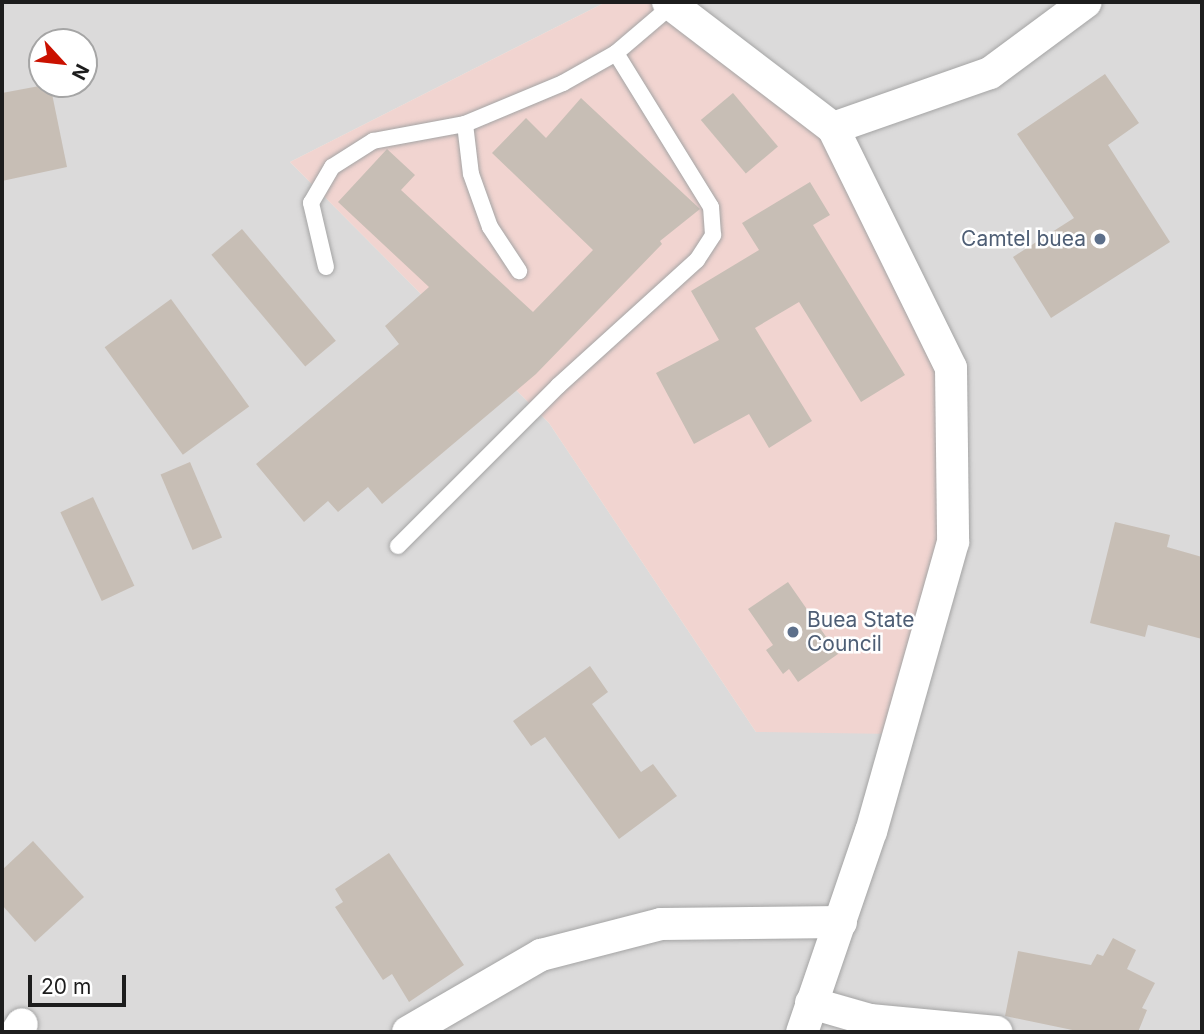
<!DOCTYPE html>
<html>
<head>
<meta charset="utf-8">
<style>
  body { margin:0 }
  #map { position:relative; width:1204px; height:1034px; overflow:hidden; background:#efece2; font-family:Inter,sans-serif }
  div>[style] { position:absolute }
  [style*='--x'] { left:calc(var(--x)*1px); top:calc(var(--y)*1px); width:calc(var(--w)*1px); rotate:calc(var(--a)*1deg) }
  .residential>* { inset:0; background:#dbdada }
  .commercial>* { inset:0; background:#f1d4d0 }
  .building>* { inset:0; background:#c7beb5; transform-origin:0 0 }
  .roads { filter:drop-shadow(0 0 2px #a4a4a4) drop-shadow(0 0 2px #a4a4a4) }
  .service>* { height:16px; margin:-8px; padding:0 8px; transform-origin:8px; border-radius:8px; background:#fff }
  .minor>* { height:32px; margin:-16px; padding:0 16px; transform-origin:16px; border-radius:16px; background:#fff }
  .dots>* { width:19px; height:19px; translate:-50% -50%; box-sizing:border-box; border:4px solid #fff; border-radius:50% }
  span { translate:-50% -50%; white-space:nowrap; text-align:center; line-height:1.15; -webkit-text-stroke:5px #fff; paint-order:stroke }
  .service-label { font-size:21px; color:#4e5e75 }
  .right { translate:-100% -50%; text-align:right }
  .left { translate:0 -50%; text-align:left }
  .frame { position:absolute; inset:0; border:4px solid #1d1d1d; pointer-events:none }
  .north { position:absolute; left:28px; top:28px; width:70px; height:70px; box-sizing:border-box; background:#fff; border:2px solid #a5a5a5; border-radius:50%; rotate:117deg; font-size:19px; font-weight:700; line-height:28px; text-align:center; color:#1d1d1d }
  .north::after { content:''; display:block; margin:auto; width:24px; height:32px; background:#ca1100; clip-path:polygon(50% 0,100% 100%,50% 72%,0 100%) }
  .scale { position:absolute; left:28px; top:975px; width:98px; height:32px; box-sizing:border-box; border:4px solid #1d1d1d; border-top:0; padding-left:9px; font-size:21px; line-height:24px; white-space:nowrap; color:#1d1d1d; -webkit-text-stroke:5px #fff; paint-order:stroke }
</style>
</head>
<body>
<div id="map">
  <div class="residential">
    <i style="clip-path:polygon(evenodd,2px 2px,606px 2px,290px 162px,549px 423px,756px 732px,821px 132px,648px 2px,1202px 2px,1202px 1032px,2px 1032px,2px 2px,42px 42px,84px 42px,84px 84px,42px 84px,42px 42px)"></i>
  </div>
  <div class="commercial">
    <i style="clip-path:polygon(606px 2px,648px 2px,821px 131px,944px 367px,949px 540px,895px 734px,756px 732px,549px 423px,290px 162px)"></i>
  </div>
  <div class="building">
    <i style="clip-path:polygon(1105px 74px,1139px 123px,1108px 145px,1170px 242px,1051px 318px,1013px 257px,1074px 218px,1017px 134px)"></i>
    <i style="clip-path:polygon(50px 84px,67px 167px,2px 181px,2px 93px)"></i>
    <i style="left:733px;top:93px;width:70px;height:42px;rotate:50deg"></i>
    <i style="clip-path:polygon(581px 98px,700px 209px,660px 241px,662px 244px,536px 374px,382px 504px,368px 487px,338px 512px,328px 501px,304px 522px,256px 464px,399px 344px,385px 326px,429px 287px,338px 202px,387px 149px,415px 175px,401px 190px,533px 312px,593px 250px,492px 153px,526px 118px,546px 138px)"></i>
    <i style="clip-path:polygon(810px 182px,830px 215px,813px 225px,905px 375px,861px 402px,799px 302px,755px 328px,812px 421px,769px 448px,749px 414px,694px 444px,656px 373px,719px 340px,691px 291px,759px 250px,742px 223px)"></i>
    <i style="left:242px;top:229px;width:146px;height:40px;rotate:50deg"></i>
    <i style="left:171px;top:299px;width:133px;height:82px;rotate:54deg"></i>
    <i style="left:190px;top:462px;width:82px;height:32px;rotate:67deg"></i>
    <i style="left:93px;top:497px;width:98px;height:36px;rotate:65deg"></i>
    <i style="clip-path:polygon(1115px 522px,1170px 535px,1167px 547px,1202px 557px,1202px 639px,1148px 625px,1145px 637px,1090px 623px)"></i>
    <i style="clip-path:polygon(788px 582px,838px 654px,798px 682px,789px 669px,783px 674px,766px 650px,773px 645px,748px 609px)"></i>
    <i style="clip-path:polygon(590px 666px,608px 692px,592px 704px,641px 772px,653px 764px,677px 796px,619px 839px,545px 737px,531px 746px,513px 721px)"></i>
    <i style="clip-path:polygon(33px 841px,84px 897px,35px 942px,2px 905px,2px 870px)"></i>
    <i style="clip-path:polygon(389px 853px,464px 965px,409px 1002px,392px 974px,383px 980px,335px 907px,343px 902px,335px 889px)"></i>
    <i style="clip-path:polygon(1113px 938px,1136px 950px,1127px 969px,1155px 983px,1142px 1008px,1147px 1010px,1138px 1032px,1082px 1032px,1005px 1016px,1018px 951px,1091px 965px,1097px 954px,1103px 956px)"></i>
  </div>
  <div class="roads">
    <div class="service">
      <i style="--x:465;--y:124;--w:50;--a:83.2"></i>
      <i style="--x:471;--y:174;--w:56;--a:70.3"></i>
      <i style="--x:490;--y:227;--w:53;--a:56.6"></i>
      <i style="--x:326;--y:267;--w:66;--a:-103.2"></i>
      <i style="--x:311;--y:203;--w:42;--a:-59.7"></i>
      <i style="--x:332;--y:167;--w:49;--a:-32.4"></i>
      <i style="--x:373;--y:141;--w:94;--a:-10.5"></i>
      <i style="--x:465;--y:124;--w:106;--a:-22.7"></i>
      <i style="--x:563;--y:83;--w:61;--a:-29.5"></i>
      <i style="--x:616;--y:53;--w:72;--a:-40.5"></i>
      <i style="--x:398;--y:546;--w:226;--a:-45"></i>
      <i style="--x:558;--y:386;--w:188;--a:-42.2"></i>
      <i style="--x:697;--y:260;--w:30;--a:-57"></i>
      <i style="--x:713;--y:235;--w:28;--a:-94"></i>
      <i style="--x:711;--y:207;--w:181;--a:-121.7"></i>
    </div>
    <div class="minor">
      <i style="--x:668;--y:2;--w:208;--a:37.4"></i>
      <i style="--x:833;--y:128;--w:267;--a:63.8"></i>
      <i style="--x:951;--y:368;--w:174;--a:89.3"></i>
      <i style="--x:953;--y:542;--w:300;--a:105.8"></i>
      <i style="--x:871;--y:831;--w:213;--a:108.9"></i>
      <i style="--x:833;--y:128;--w:166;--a:-19.3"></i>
      <i style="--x:990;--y:73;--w:119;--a:-36.5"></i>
      <i style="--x:811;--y:1003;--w:61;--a:16.1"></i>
      <i style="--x:870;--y:1020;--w:127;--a:5.4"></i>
      <i style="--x:17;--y:1032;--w:9;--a:-58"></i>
      <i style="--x:408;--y:1032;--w:154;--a:-30.1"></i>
      <i style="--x:541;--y:955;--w:124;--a:-14.5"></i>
      <i style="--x:661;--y:924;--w:180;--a:-0.6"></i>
    </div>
  </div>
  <div class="dots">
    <i style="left:1100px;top:239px;background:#5c6f8a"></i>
    <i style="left:793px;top:632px;background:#5c6f8a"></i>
  </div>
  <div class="service-label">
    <span class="right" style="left:1086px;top:239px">Camtel buea</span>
    <span class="left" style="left:807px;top:632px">Buea State<br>Council</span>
  </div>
  <div class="frame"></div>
  <div class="north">N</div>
  <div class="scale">20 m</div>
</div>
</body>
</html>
